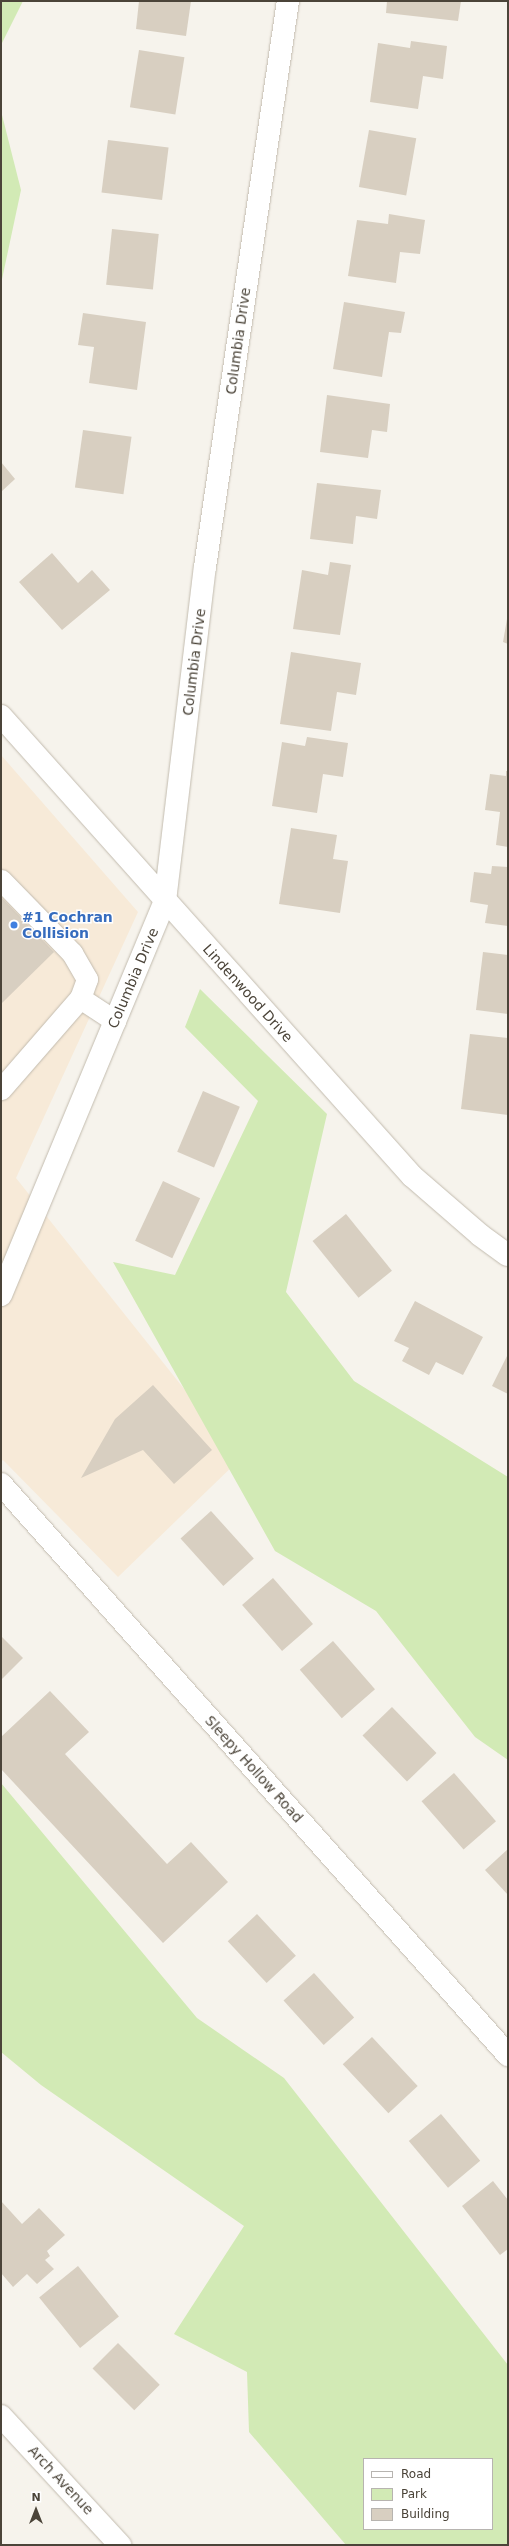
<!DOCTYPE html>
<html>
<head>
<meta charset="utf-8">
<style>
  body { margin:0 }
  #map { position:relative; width:509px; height:2546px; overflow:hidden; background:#f6f3ec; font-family:"DejaVu Sans",sans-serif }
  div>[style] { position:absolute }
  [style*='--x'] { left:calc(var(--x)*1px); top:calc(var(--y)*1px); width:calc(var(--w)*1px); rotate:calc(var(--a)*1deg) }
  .commercial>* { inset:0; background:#f7ead8 }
  .green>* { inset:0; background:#d2eab5 }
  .building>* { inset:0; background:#d8cfc1; transform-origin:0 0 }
  .roads { filter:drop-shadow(0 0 1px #c2bbae) drop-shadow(0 0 1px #c2bbae) }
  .lane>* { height:21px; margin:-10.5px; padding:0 10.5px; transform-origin:10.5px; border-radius:10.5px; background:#fff }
  .street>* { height:22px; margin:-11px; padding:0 11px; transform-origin:11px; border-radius:11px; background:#fff }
  .dots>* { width:11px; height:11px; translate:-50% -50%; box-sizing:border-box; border:2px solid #fff; border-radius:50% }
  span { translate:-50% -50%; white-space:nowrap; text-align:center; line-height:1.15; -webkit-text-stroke:3px #fff; paint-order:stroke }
  .street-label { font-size:14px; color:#4b4439 }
  .shop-label { font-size:14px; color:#366cbe; font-weight:700 }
  .left { translate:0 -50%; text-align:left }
  .frame { position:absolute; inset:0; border:2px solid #4b4439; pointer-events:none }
  .legend { position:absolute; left:363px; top:2458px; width:130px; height:72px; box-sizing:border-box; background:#fff; border:1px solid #b7b4b0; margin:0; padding:5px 7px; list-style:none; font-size:12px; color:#4b4439 }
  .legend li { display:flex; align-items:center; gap:8px; height:20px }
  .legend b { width:20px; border:1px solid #b7b4b0 }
  .north { position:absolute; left:16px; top:2490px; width:40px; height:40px; -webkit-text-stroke:3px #fff; paint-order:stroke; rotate:0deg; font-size:11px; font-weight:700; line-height:16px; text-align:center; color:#4b4439 }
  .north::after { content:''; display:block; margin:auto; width:14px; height:18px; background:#4b4439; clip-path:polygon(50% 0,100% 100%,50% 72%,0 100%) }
</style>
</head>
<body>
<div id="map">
  <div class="commercial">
    <i style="clip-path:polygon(1px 755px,138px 912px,16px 1178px,240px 1459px,118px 1577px,3px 1460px,1px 1462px)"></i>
  </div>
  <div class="green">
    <i style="clip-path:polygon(1px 1px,23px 1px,1px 45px)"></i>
    <i style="clip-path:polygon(1px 111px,21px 190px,1px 284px)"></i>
    <i style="clip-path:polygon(200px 989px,327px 1114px,286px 1292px,354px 1381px,508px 1477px,508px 1760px,475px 1737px,376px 1611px,275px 1551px,113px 1262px,175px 1275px,258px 1101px,185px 1027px)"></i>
    <i style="clip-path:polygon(evenodd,1px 1783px,197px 2018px,284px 2078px,508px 2365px,508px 2545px,346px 2545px,249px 2432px,247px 2372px,174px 2334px,244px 2226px,41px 2085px,1px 2052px,1px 1783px,364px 2459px,492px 2459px,492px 2529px,364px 2529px,364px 2459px)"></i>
  </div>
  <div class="building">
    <i style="clip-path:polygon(139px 1px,191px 1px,186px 36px,136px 29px)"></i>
    <i style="clip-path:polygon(387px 1px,461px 1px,458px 21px,386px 13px)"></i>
    <i style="clip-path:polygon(411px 41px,447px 46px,443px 79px,423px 76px,418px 109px,370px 102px,378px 43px,410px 48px)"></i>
    <i style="left:139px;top:50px;width:46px;height:58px;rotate:9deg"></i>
    <i style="left:369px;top:130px;width:48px;height:58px;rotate:10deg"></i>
    <i style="left:108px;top:140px;width:61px;height:53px;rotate:7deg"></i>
    <i style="clip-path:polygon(389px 214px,425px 220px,420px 254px,400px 252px,396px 283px,348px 276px,357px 220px,388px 224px)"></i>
    <i style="left:112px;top:229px;width:47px;height:56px;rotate:6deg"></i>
    <i style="clip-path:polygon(344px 302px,405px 312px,401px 333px,389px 332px,382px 377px,333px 369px)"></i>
    <i style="clip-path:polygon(83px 313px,146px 322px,137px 390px,89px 383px,94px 347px,78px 345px)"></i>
    <i style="clip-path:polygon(327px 395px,390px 404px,387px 432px,372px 430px,368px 458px,320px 452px)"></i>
    <i style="left:83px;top:430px;width:49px;height:58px;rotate:8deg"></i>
    <i style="clip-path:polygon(1px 462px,15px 479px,1px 492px)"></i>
    <i style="clip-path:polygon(317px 483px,381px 490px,377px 519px,356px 516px,353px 544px,310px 539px)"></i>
    <i style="clip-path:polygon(52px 553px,78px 583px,92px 570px,110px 590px,62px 630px,19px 582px)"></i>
    <i style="clip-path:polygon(330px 562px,351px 565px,340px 635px,293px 629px,302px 570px,328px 575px)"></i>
    <i style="clip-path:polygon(507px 619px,508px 619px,508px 644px,503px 642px)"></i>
    <i style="clip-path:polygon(291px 652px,361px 663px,356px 695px,337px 692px,331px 731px,280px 724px)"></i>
    <i style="clip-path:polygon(307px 737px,348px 743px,343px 777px,323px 774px,317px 813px,272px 806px,282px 742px,305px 746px)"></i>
    <i style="clip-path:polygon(506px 771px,508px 771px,508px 847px,496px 845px,500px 812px,485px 810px,490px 774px,506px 776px)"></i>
    <i style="clip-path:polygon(291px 828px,337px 835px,333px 859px,348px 861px,340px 913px,279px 904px)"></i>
    <i style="clip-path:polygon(492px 866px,508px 867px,508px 926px,485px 923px,488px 905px,470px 902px,474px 872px,491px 874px)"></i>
    <i style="clip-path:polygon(1px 897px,54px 952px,1px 1004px)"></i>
    <i style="clip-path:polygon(483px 952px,508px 955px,508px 1014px,476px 1010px)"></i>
    <i style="clip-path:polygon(470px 1034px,508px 1038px,508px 1115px,461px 1109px)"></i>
    <i style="left:203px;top:1091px;width:40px;height:66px;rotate:23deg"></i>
    <i style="left:163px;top:1181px;width:41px;height:66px;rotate:25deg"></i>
    <i style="left:346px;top:1214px;width:73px;height:43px;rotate:51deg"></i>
    <i style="clip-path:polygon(415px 1301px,483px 1337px,463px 1375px,436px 1362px,429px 1375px,402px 1361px,409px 1348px,394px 1341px)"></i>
    <i style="clip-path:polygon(508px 1354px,508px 1394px,492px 1386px)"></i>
    <i style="clip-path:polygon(153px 1385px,212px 1450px,174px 1484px,143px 1450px,81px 1478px,115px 1419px)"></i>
    <i style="left:211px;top:1511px;width:64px;height:41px;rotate:48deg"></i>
    <i style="left:273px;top:1578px;width:61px;height:41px;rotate:49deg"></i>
    <i style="clip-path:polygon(1px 1636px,23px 1658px,1px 1680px)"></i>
    <i style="left:333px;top:1641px;width:64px;height:44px;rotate:49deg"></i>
    <i style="clip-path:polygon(50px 1691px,89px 1732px,65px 1754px,167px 1864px,191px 1842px,228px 1882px,163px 1943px,1px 1769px,1px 1737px)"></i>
    <i style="left:392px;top:1707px;width:64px;height:41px;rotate:46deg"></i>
    <i style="left:454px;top:1773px;width:64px;height:43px;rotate:49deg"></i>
    <i style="clip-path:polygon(508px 1849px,508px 1895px,485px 1870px)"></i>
    <i style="left:257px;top:1914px;width:57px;height:40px;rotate:47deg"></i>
    <i style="left:314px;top:1973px;width:60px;height:41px;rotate:48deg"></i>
    <i style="left:372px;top:2037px;width:67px;height:40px;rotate:47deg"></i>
    <i style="left:441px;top:2114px;width:61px;height:42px;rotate:50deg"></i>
    <i style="clip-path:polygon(493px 2181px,508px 2200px,508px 2249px,500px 2255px,462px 2206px)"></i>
    <i style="clip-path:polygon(1px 2201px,22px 2224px,39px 2208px,65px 2235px,47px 2251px,50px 2256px,45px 2260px,54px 2269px,37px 2284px,27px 2274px,13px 2287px,1px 2273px)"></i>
    <i style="left:78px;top:2266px;width:65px;height:50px;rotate:51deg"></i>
    <i style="left:118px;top:2343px;width:59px;height:36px;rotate:45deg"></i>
  </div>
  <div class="roads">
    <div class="lane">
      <i style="--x:1;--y:880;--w:102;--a:45.8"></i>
      <i style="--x:72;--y:953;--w:30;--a:60"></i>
      <i style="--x:87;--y:979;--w:20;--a:110"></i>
      <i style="--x:80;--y:998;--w:121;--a:131"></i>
      <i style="--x:80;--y:998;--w:42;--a:33.3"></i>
    </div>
    <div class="street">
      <i style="--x:1;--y:716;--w:617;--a:48.22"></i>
      <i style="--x:412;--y:1176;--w:90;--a:40.9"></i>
      <i style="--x:480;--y:1235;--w:34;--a:36"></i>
      <i style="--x:1;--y:1295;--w:427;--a:-67.4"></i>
      <i style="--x:165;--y:901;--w:336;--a:-83.2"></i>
      <i style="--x:205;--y:567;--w:572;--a:-81.66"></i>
      <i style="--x:1;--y:1484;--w:764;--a:48.4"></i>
      <i style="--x:1;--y:2416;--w:176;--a:47.3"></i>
    </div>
  </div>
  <div class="dots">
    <i style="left:14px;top:925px;background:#3f7fe0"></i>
  </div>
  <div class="street-label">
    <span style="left:238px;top:341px;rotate:-82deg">Columbia Drive</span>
    <span style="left:194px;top:662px;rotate:-83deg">Columbia Drive</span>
    <span style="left:133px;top:978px;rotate:-67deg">Columbia Drive</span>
    <span style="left:248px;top:993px;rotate:48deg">Lindenwood Drive</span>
    <span style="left:254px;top:1769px;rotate:48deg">Sleepy Hollow Road</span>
    <span style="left:61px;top:2480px;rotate:47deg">Arch Avenue</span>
  </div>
  <div class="shop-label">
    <span class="left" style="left:22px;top:925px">#1 Cochran<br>Collision</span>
  </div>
  <div class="frame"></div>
  <ul class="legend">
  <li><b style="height:5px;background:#fff"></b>Road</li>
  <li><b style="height:11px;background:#d2eab5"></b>Park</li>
  <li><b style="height:11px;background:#d8cfc1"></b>Building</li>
  </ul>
  <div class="north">N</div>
</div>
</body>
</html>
